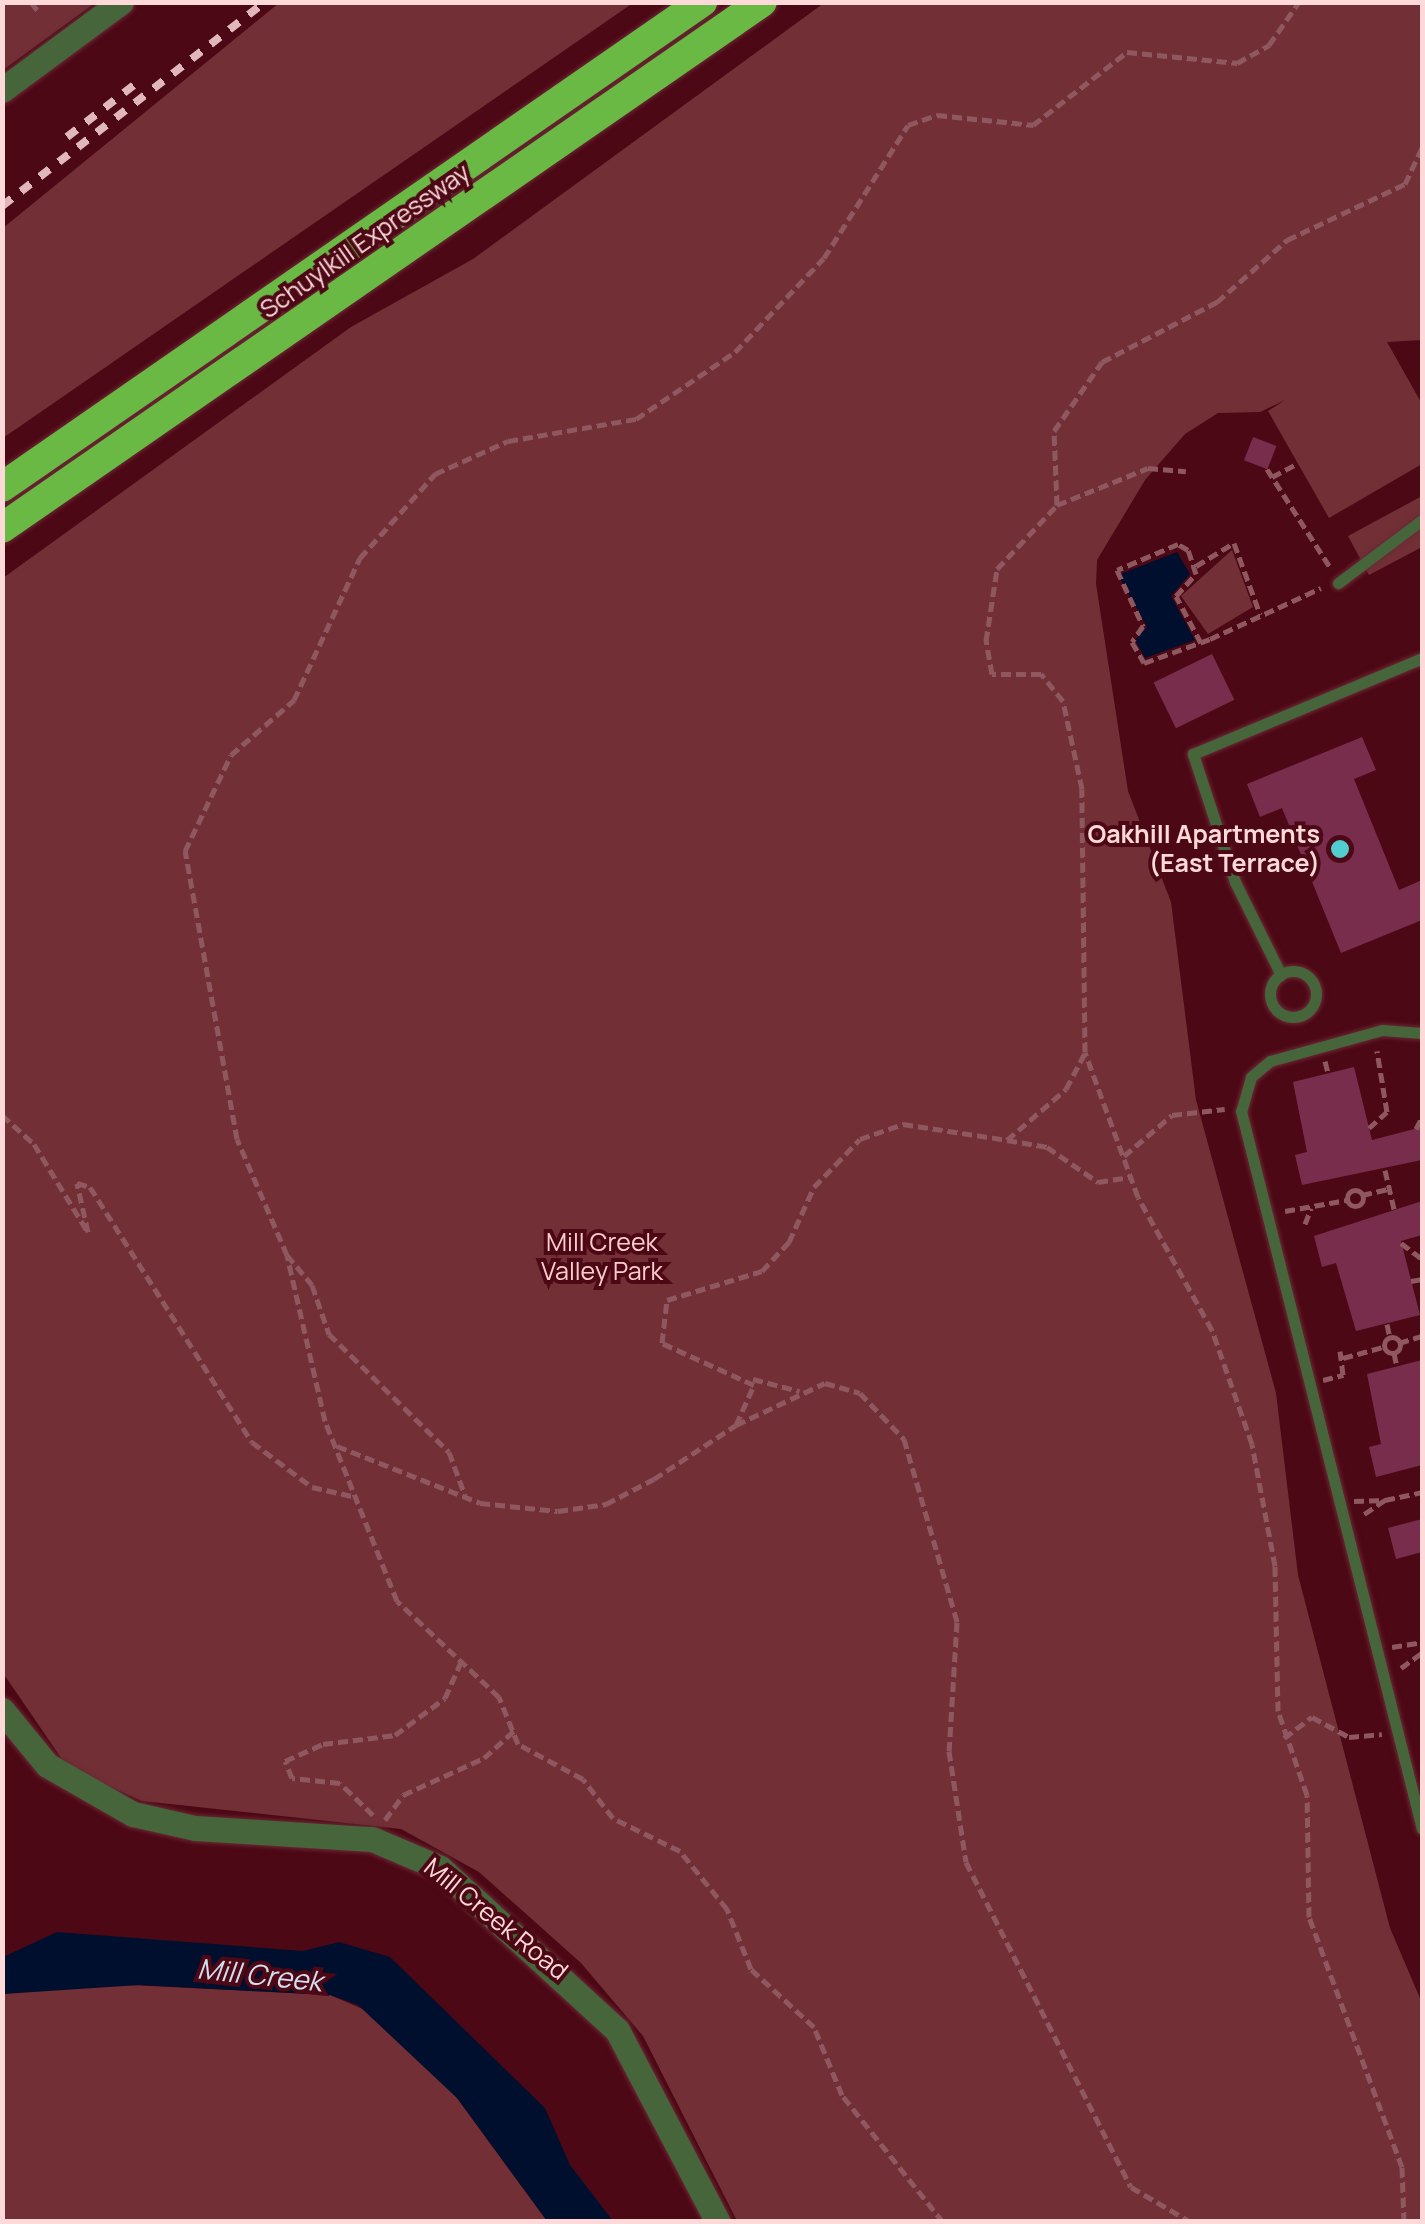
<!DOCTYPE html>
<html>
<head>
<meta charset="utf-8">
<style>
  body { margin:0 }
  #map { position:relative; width:1425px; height:2224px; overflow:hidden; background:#4d0815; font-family:Manrope,sans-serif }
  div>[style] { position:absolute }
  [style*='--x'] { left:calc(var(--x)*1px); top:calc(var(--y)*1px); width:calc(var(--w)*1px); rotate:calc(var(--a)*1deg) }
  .green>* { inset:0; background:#723036 }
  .water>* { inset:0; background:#000f2d }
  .building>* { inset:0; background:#782d4d; transform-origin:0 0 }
  .path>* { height:5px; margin-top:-2.5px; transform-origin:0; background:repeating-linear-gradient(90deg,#8f575f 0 10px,transparent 0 15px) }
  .path>.ring { margin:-2.5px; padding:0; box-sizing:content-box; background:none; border:5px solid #8f575f; border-radius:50% }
  .roads { filter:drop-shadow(0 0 2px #692935) drop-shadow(0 0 2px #692935) }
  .service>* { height:11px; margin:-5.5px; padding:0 5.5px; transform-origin:5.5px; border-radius:5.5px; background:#46653a }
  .service>.ring { margin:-5.5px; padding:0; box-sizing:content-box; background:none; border:11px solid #46653a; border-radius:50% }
  .tertiary>* { height:25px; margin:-12.5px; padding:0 12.5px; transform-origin:12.5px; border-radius:12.5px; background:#46653a }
  .motorway>* { height:30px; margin:-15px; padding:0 15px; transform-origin:15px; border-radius:15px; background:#6bb945 }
  .rail>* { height:8px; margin-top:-4px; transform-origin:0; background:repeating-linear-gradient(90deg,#e0b7ba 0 12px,transparent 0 24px) }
  .dots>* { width:28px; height:28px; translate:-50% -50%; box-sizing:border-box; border:5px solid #4d0815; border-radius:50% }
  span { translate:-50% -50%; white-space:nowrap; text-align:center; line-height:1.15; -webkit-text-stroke:8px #4d0815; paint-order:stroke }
  .street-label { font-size:25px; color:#fdd9da }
  .poi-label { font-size:25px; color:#fdd9da; font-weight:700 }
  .right { translate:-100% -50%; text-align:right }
  .park-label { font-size:25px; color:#fecdce }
  .water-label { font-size:28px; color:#d2def0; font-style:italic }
  .frame { position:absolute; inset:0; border:5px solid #fdd9da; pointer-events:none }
</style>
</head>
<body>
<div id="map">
  <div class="green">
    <i style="clip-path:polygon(2px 3px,3px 2px,95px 3px,3px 70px)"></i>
    <i style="clip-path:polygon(279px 3px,633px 3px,3px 438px,3px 228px)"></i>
    <i style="clip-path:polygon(824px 3px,1422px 3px,1422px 340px,1387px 342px,1422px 404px,1422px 464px,1329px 518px,1268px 411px,1285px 400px,1260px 412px,1218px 413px,1185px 434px,1145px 480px,1097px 560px,1096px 584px,1128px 791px,1171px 902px,1196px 1100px,1276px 1393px,1298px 1575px,1390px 1928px,1422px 2003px,1422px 2221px,737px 2221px,643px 2036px,581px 1963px,479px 1872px,401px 1829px,142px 1801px,68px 1768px,3px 1673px,3px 578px,351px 327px,473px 259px)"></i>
    <i style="clip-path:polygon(1422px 496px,1422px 547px,1369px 575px,1348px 536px)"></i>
    <i style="clip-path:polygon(1232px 550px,1253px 607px,1208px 634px,1181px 596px)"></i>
    <i style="clip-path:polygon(109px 1984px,330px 1995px,379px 2016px,457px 2098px,547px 2221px,3px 2222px,3px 1994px)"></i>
  </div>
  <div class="water">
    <i style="clip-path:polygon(1177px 552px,1190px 574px,1171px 596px,1195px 640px,1145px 658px,1135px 640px,1147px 627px,1118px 575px)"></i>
    <i style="clip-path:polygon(57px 1932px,303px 1951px,339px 1942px,390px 1957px,545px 2108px,570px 2165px,613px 2221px,547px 2221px,457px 2098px,358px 2005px,330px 1995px,139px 1985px,3px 1994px,3px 1957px)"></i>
  </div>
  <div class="building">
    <i style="left:1253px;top:437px;width:25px;height:25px;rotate:21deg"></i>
    <i style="left:1212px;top:654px;width:51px;height:65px;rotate:64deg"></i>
    <i style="clip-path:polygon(1362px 737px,1376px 770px,1354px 779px,1399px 890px,1422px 880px,1422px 920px,1341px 953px,1282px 808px,1260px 817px,1247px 784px)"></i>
    <i style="clip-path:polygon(1354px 1067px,1372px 1140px,1422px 1127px,1422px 1160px,1302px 1185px,1295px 1155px,1307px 1152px,1293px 1082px)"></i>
    <i style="clip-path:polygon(1422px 1201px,1422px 1235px,1401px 1241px,1420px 1315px,1356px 1331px,1336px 1263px,1322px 1267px,1314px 1236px)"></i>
    <i style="clip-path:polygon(1422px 1360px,1422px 1465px,1376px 1477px,1369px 1447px,1381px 1444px,1367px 1374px)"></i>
    <i style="clip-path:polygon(1422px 1519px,1422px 1552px,1396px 1559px,1388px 1528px)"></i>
  </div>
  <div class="path">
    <i style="--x:31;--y:2;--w:11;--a:52"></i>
    <i style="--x:1267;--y:469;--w:117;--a:57.3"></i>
    <i style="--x:1272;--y:477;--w:30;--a:-28"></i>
    <i style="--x:1057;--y:505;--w:98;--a:-22.1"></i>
    <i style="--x:1148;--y:468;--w:38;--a:5"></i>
    <i style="--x:1196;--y:566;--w:44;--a:-31.2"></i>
    <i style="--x:1234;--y:543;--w:76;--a:69.9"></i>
    <i style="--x:1201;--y:643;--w:53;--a:-118"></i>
    <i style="--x:1176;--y:596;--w:30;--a:-48"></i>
    <i style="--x:1196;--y:574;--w:25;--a:-108"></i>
    <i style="--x:1188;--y:550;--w:12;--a:-149"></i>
    <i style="--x:1178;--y:544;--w:66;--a:156.9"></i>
    <i style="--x:1117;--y:570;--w:62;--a:65.1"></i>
    <i style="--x:1143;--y:626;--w:19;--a:125"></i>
    <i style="--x:1132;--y:642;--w:24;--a:60"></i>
    <i style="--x:1144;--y:663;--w:70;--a:-20"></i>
    <i style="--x:1210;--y:639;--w:122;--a:-24.7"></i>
    <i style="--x:1325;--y:1061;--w:12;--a:76"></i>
    <i style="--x:2;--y:1115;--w:43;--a:42.2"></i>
    <i style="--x:34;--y:1144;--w:103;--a:58.5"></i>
    <i style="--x:88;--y:1232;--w:50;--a:-102.7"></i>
    <i style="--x:77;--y:1183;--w:14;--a:17"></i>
    <i style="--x:90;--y:1187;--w:302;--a:57.6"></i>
    <i style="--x:252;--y:1442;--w:75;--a:36.9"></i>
    <i style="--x:312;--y:1487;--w:41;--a:12.7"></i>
    <i style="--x:1369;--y:1128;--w:24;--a:-42"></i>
    <i style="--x:1387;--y:1112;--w:62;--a:-99.3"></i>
    <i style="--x:1416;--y:1129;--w:13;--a:-63"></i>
    <i style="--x:1007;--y:1140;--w:41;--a:9.9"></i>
    <i style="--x:1047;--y:1147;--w:62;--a:34.5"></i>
    <i style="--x:1098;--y:1182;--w:32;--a:-9"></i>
    <i style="--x:1124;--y:1156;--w:63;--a:-40.5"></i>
    <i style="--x:1172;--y:1115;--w:53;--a:-6.5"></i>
    <i style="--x:1385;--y:1170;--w:40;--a:77"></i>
    <i class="ring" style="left:1347px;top:1190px;width:11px;height:11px"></i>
    <i style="--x:1362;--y:1195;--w:28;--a:-13"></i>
    <i style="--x:1285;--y:1211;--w:63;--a:-10.1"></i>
    <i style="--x:1305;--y:1224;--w:17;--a:-69"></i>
    <i style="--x:1401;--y:1243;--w:26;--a:37"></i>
    <i style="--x:287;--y:1255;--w:39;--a:50"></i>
    <i style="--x:312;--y:1285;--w:52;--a:70.9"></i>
    <i style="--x:329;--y:1334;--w:168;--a:44.5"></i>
    <i style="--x:449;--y:1452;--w:46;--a:69.6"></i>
    <i style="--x:1411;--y:1281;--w:11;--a:-10"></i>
    <i style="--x:1387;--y:1324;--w:14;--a:78"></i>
    <i class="ring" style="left:1384px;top:1337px;width:11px;height:11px"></i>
    <i style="--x:1399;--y:1343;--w:24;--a:-17"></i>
    <i style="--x:1394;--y:1353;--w:14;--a:78"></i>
    <i style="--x:1343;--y:1358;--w:41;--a:-15.4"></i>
    <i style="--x:753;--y:1379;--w:48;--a:14.6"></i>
    <i style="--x:1323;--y:1380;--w:21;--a:-14"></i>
    <i style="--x:1343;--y:1375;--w:24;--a:-97"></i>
    <i style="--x:736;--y:1425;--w:98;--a:-25.3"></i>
    <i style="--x:825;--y:1383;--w:36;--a:16"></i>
    <i style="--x:860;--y:1393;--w:64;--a:46.3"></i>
    <i style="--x:904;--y:1439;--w:191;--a:73.8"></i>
    <i style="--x:957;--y:1622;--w:129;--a:93.5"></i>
    <i style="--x:949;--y:1751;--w:112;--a:81.3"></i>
    <i style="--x:966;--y:1862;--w:364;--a:63.1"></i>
    <i style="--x:1131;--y:2187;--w:69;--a:30.3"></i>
    <i style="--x:337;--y:1446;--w:154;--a:21.7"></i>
    <i style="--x:480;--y:1503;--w:78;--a:5.9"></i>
    <i style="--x:558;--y:1511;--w:49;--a:-8.3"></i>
    <i style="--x:606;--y:1504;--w:54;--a:-27.5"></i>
    <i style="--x:654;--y:1479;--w:98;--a:-33.4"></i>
    <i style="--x:736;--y:1425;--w:44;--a:-65.8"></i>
    <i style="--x:754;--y:1385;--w:101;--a:-155.5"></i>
    <i style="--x:662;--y:1343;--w:43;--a:-83.4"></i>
    <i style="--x:667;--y:1300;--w:99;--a:-17"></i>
    <i style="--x:762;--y:1271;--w:40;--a:-47"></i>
    <i style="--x:789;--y:1242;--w:60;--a:-65.6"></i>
    <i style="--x:814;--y:1187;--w:66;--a:-46.2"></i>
    <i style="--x:860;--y:1139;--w:46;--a:-19.2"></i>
    <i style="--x:903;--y:1124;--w:105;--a:8.7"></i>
    <i style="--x:1007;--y:1140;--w:78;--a:-40.8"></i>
    <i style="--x:1066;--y:1089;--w:41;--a:-62.2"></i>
    <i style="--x:1385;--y:1500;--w:38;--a:-12"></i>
    <i style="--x:1354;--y:1501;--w:31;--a:-2"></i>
    <i style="--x:1385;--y:1500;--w:29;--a:146"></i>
    <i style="--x:1392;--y:1647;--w:30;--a:-9"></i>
    <i style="--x:1401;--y:1668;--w:26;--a:-36"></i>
    <i style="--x:1284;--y:1738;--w:35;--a:-37"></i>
    <i style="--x:1312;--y:1717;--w:42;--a:28.4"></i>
    <i style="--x:1349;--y:1737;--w:33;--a:-5"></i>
    <i style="--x:373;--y:1815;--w:46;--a:-135.9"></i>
    <i style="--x:340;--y:1783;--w:48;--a:-174.1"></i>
    <i style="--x:292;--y:1778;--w:18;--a:-112"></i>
    <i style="--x:285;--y:1761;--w:42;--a:-24.1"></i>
    <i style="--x:323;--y:1744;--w:73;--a:-7.1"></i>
    <i style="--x:395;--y:1735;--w:62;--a:-36.5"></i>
    <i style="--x:445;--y:1698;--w:39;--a:-66"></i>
    <i style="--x:385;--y:1820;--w:31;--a:-54"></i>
    <i style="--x:403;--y:1795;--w:89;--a:-24.6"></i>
    <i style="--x:484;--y:1758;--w:43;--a:-42.2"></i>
    <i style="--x:943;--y:2222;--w:162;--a:-128.5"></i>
    <i style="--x:842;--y:2095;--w:74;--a:-112.4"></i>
    <i style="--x:814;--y:2027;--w:86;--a:-137.4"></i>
    <i style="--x:751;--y:1969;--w:65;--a:-111.8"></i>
    <i style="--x:727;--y:1909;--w:75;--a:-129"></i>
    <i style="--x:680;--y:1851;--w:75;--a:-153.8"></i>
    <i style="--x:613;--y:1818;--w:49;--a:-127.6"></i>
    <i style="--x:583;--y:1779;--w:74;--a:-151.7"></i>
    <i style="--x:518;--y:1744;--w:51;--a:-112"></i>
    <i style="--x:499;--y:1697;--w:140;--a:-136.7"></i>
    <i style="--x:397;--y:1601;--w:194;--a:-111.8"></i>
    <i style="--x:325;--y:1421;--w:170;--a:-102.9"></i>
    <i style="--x:287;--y:1255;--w:126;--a:-113.3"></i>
    <i style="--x:237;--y:1139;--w:293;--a:-100.2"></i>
    <i style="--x:185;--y:851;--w:106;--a:-64.4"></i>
    <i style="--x:231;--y:755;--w:84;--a:-41.1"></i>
    <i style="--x:294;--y:700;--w:157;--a:-65.1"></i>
    <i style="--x:360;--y:558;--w:113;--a:-48.2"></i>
    <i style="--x:435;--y:474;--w:80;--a:-24.3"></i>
    <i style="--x:508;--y:441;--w:130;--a:-9.8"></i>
    <i style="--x:636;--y:419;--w:120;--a:-34.1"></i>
    <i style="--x:735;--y:352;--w:129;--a:-46.6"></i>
    <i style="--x:824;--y:258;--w:157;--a:-57.7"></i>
    <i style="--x:908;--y:125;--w:31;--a:-19"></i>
    <i style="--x:937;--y:115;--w:97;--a:5.9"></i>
    <i style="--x:1033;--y:125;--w:119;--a:-37.8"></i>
    <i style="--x:1127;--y:52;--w:111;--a:5.7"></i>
    <i style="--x:1237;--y:63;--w:37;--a:-29"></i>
    <i style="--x:1269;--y:45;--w:52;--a:-55.1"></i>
    <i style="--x:1404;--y:2222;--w:55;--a:-92.1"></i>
    <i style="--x:1402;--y:2167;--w:267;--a:-110.4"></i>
    <i style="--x:1309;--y:1917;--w:122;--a:-90.9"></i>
    <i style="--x:1307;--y:1795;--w:89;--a:-109"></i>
    <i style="--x:1278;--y:1711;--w:145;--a:-91.2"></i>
    <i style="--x:1275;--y:1566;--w:124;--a:-100.7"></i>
    <i style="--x:1252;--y:1444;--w:121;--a:-109.3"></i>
    <i style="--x:1212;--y:1330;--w:152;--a:-119.1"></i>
    <i style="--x:1138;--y:1197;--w:154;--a:-110.1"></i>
    <i style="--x:1085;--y:1052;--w:263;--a:-90.7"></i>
    <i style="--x:1082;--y:789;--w:90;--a:-102.2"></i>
    <i style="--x:1063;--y:701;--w:35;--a:-129"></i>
    <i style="--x:1041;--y:674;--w:49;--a:180"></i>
    <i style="--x:992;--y:674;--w:34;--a:-100"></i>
    <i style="--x:986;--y:641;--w:73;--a:-81.3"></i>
    <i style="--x:997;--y:569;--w:88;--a:-46.8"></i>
    <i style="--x:1057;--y:505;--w:74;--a:-92.3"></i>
    <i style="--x:1054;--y:431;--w:84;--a:-55.2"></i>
    <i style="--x:1102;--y:362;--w:130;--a:-27.6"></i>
    <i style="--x:1217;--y:302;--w:94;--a:-41.5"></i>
    <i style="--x:1287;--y:240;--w:131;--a:-25.4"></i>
    <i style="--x:1405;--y:184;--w:40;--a:-65"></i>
  </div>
  <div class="roads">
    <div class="service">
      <i style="--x:1338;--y:583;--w:105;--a:-36.9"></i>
      <i class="ring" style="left:1270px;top:971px;width:35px;height:35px"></i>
      <i style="--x:1281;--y:975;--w:104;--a:-116.3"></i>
      <i style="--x:1235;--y:882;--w:135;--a:-108.2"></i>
      <i style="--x:1193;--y:754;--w:248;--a:-22.7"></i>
      <i style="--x:1422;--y:1033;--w:40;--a:-175.7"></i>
      <i style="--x:1382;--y:1030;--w:116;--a:164.5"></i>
      <i style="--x:1270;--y:1061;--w:25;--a:140"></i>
      <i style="--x:1251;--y:1077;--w:35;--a:106"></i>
      <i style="--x:1241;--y:1111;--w:740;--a:75.85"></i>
    </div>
    <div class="tertiary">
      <i style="--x:2;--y:90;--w:148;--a:-36.5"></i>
      <i style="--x:2;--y:1710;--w:71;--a:50.7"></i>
      <i style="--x:47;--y:1765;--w:99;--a:29.7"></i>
      <i style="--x:133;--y:1814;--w:64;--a:12.7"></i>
      <i style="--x:195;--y:1828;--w:177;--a:3.6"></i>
      <i style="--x:372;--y:1839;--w:74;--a:23.1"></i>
      <i style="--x:440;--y:1868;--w:240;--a:42.5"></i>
      <i style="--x:617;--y:2030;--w:217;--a:62.3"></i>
    </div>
    <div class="motorway">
      <i style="--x:2;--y:487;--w:852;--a:-34.72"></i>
      <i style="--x:2;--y:528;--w:924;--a:-34.69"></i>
    </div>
  </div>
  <div class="rail">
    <i style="--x:67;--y:137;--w:85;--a:-37.8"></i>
    <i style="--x:2;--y:206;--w:333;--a:-37.8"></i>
  </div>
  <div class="dots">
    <i style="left:1340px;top:849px;background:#52cdcf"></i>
  </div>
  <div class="street-label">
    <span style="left:365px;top:241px;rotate:-35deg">Schuylkill Expressway</span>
    <span style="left:496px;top:1919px;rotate:39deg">Mill Creek Road</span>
  </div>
  <div class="poi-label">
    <span class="right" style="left:1320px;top:849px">Oakhill Apartments<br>(East Terrace)</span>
  </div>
  <div class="park-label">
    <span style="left:602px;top:1257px">Mill Creek<br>Valley Park</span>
  </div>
  <div class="water-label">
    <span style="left:260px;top:1974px;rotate:6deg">Mill Creek</span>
  </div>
  <div class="frame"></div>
</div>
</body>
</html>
